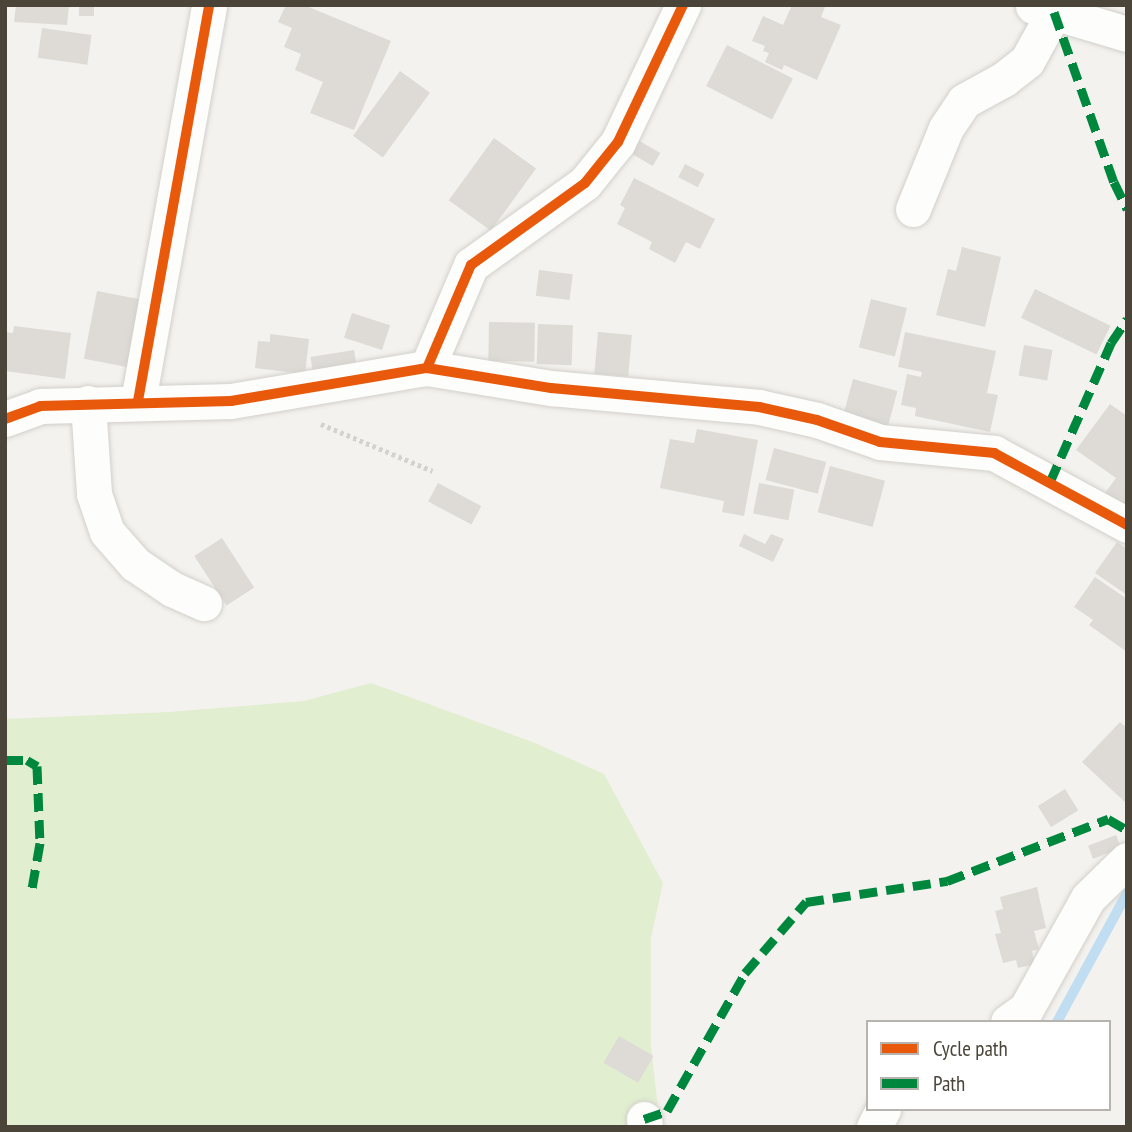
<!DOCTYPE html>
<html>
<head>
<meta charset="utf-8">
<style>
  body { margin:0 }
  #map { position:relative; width:1132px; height:1132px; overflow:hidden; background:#f4f2ee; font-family:"PT Sans Narrow",sans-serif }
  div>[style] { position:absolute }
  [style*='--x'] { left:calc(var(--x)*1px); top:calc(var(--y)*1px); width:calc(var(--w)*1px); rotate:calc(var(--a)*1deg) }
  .green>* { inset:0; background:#e1eecf }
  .stream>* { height:10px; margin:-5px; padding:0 5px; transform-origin:5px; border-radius:5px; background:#c0ddf1 }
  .building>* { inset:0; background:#dedbd6; transform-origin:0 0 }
  .path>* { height:4.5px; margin-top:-2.25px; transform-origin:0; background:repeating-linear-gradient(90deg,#d3d2cc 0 3.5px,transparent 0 7px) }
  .roads { filter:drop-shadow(0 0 2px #d2d0cb) drop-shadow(0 0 2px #d2d0cb) }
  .street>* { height:35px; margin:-17.5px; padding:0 17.5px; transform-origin:17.5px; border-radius:17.5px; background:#fdfdfc }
  .quiet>* { height:9px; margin-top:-4.5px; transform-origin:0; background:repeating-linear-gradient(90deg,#00873e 0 18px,transparent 0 27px) }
  .cycleway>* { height:10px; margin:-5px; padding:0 5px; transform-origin:5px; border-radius:5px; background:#e8590c }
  span { translate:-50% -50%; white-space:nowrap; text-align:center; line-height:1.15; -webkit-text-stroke:7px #fff; paint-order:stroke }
  .frame { position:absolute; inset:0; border:7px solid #4b4439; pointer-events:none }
  .legend { position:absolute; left:866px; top:1020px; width:245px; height:91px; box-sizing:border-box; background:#fff; border:2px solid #b7b4b0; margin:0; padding:9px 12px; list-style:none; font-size:21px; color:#4b4439 }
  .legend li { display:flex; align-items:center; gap:14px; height:35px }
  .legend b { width:35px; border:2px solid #b7b4b0 }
</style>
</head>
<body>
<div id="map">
  <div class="green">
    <i style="clip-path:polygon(371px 683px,535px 743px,604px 774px,663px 883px,651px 938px,651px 1045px,660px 1127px,5px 1127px,5px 719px,168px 712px,304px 701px)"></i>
  </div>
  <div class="stream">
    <i style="--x:1057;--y:1022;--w:147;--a:-61.5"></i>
  </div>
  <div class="building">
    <i style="clip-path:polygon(16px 5px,69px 5px,67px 25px,14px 22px)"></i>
    <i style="left:79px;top:5px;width:15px;height:11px"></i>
    <i style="clip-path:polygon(286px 5px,304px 5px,391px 41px,354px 130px,310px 113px,323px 82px,295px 70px,301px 54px,284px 47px,292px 28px,278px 22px)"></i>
    <i style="clip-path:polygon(792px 5px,822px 5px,825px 7px,821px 17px,841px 25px,817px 80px,784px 65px,782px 70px,765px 62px,769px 53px,763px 51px,765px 46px,752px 41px,763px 16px,783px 25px)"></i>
    <i style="left:42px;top:28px;width:50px;height:30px;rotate:8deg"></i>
    <i style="left:727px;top:45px;width:74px;height:46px;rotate:27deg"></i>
    <i style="left:400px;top:71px;width:37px;height:80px;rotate:36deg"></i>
    <i style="left:494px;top:138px;width:52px;height:77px;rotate:36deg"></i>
    <i style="left:636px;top:139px;width:28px;height:15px;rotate:30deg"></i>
    <i style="left:685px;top:164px;width:22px;height:15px;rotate:27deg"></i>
    <i style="clip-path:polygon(634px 178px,715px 219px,700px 249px,686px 242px,675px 263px,649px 249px,652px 242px,617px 224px,625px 208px,620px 205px)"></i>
    <i style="clip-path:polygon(962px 247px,1001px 257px,985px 327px,936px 315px,948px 269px,956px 271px)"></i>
    <i style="left:539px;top:270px;width:34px;height:26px;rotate:7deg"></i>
    <i style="left:1035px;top:289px;width:84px;height:32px;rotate:26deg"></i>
    <i style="left:97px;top:291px;width:49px;height:69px;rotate:11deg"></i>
    <i style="left:871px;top:299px;width:37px;height:50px;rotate:14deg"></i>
    <i style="left:352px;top:313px;width:40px;height:26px;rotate:18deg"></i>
    <i style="left:489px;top:322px;width:46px;height:39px;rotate:1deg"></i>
    <i style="left:538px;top:324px;width:35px;height:40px;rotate:2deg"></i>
    <i style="clip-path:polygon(14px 326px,71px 333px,65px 379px,5px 371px,5px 332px,13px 333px)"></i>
    <i style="left:598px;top:332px;width:34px;height:42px;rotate:5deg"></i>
    <i style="clip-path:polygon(905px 332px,996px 351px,987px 393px,998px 395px,990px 432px,915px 416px,916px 408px,901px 405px,907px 374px,921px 377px,922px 372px,898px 367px)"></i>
    <i style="clip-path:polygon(270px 334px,309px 339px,305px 374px,255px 368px,258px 341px,270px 342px)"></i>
    <i style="left:1024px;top:345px;width:29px;height:31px;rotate:10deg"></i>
    <i style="left:354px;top:350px;width:13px;height:44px;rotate:81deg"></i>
    <i style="left:853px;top:379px;width:46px;height:36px;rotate:15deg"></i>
    <i style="clip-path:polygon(1110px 404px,1127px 416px,1127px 508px,1105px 493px,1116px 478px,1076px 450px)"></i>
    <i style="clip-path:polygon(697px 429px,758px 440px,744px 516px,722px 512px,724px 501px,660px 488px,670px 439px,694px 443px)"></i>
    <i style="left:774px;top:448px;width:54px;height:33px;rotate:15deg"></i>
    <i style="left:830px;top:466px;width:57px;height:48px;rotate:15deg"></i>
    <i style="left:438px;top:483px;width:49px;height:21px;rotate:28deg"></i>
    <i style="left:759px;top:483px;width:36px;height:31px;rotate:11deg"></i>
    <i style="clip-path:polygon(744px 534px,765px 544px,771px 534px,784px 539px,773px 562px,739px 546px)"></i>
    <i style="left:222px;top:538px;width:59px;height:33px;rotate:57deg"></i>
    <i style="clip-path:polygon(1117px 542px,1127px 549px,1127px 595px,1095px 573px)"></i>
    <i style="clip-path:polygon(1095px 577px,1127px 599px,1127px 652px,1089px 625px,1093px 620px,1074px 607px)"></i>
    <i style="clip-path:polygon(1120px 722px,1127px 728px,1127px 804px,1082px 762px)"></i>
    <i style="left:1065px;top:789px;width:25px;height:32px;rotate:58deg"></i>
    <i style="left:1116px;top:835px;width:14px;height:30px;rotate:69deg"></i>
    <i style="clip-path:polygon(1037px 887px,1046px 928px,1034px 931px,1039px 949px,1032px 951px,1035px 964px,1018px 968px,1016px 960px,1003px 963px,995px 934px,1001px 933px,995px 911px,1003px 909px,1000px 897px)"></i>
    <i style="left:619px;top:1036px;width:40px;height:31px;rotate:30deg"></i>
  </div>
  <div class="path">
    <i style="--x:321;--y:424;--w:121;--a:22.8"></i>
  </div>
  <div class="roads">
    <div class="street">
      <i style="--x:1033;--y:6;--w:98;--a:16.6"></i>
      <i style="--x:913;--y:209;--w:87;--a:-67.8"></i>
      <i style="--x:946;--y:128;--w:32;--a:-56"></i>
      <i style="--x:964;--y:101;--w:46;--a:-28.8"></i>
      <i style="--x:1004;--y:79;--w:29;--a:-38"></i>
      <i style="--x:1027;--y:61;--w:56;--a:-61.1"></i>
      <i style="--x:427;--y:368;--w:112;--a:-66.9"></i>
      <i style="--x:471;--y:265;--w:140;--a:-35.7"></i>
      <i style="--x:585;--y:183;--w:53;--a:-51.2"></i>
      <i style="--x:618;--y:142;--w:152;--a:-64.6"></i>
      <i style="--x:138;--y:401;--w:402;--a:-79.8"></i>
      <i style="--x:88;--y:403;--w:91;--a:86.2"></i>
      <i style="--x:94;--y:494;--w:40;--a:71.1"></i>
      <i style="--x:107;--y:532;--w:43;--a:48.8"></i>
      <i style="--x:135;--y:564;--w:45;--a:34"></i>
      <i style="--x:172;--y:589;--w:35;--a:24"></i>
      <i style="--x:5;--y:419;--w:37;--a:-20"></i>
      <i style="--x:40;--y:406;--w:191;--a:-1.5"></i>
      <i style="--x:231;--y:401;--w:199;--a:-9.6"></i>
      <i style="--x:427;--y:368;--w:126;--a:9.2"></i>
      <i style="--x:551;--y:388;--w:209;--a:5.2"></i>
      <i style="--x:759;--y:407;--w:59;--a:12.6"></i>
      <i style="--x:817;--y:420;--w:67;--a:19.2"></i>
      <i style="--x:880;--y:442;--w:115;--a:5.5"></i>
      <i style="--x:994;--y:453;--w:151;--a:28.4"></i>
      <i style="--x:1008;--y:1022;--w:22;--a:-36"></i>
      <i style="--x:1026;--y:1009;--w:127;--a:-60.8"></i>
      <i style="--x:1088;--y:898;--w:54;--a:-44.3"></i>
      <i style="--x:644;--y:1119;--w:8;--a:83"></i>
      <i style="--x:874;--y:1127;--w:20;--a:-63"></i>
    </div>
  </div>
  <div class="quiet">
    <i style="--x:1054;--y:12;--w:180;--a:70.6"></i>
    <i style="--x:1114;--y:182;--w:30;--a:64"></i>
    <i style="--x:1050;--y:482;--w:152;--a:-66.3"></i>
    <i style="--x:1111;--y:343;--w:29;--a:-56"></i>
    <i style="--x:5;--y:760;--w:22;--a:0"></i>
    <i style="--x:27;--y:760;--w:12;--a:31"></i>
    <i style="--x:37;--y:766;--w:77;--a:87.8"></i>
    <i style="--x:40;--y:843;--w:52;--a:100"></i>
    <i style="--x:644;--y:1119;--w:24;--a:-19"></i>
    <i style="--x:667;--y:1111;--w:159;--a:-60.5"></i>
    <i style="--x:745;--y:973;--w:94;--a:-49.3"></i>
    <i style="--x:806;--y:902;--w:143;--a:-8.5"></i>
    <i style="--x:947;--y:881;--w:173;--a:-21.1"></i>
    <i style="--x:1108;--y:819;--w:22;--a:30"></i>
  </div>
  <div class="cycleway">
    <i style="--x:427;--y:368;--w:112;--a:-66.9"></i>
    <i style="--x:471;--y:265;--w:140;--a:-35.7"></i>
    <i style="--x:585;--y:183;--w:53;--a:-51.2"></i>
    <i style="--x:618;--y:142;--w:152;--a:-64.6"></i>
    <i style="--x:138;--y:401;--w:402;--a:-79.8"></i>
    <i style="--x:5;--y:419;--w:37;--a:-20"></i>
    <i style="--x:40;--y:406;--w:191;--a:-1.5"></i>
    <i style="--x:231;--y:401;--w:199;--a:-9.6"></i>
    <i style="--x:427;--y:368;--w:126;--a:9.2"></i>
    <i style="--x:551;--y:388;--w:209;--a:5.2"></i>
    <i style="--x:759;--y:407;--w:59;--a:12.6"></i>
    <i style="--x:817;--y:420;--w:67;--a:19.2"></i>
    <i style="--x:880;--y:442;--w:115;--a:5.5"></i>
    <i style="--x:994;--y:453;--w:151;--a:28.4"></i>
  </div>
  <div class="frame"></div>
  <ul class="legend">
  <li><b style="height:9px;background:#e8590c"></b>Cycle path</li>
  <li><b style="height:9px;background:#00873e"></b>Path</li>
  </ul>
</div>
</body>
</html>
